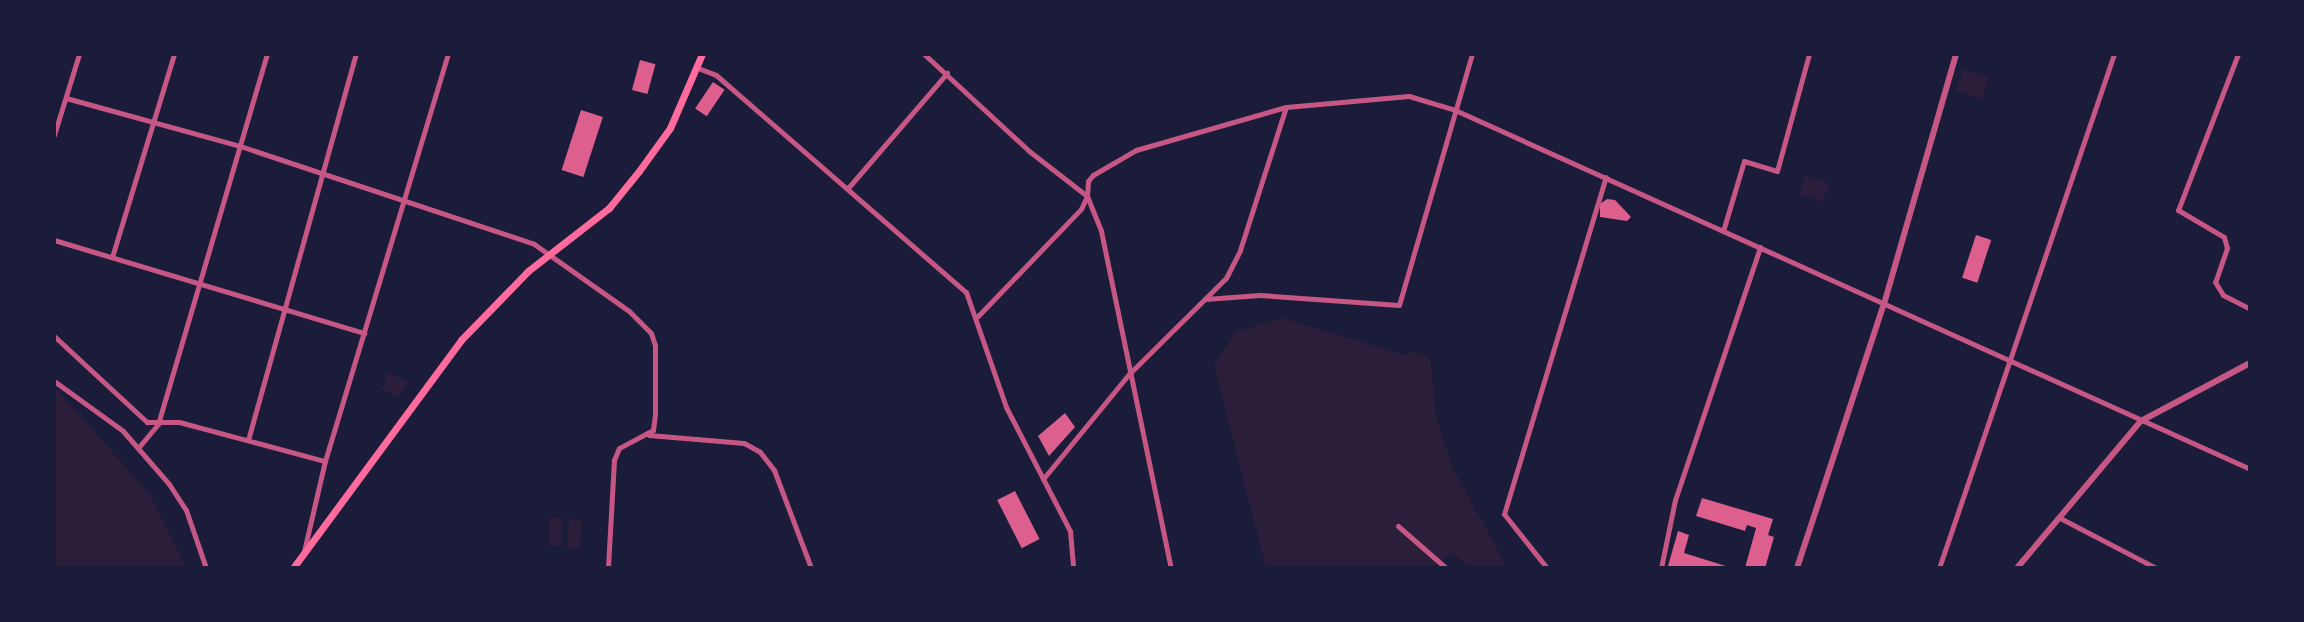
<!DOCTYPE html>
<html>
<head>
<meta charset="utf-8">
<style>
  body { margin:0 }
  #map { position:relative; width:2304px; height:622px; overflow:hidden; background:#1b1b3a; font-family:Helvetica,sans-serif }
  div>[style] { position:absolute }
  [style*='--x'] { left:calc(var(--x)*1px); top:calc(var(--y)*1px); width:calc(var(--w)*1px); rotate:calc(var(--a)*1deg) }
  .green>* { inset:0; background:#2a1e3b; transform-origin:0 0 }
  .building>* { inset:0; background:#dd5f8e; transform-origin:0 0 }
  .minor>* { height:5px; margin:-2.5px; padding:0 2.5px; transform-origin:2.5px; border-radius:2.5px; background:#c65784 }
  .tertiary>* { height:6px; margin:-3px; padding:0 3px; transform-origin:3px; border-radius:3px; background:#c65784 }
  .secondary>* { height:7px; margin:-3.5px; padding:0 3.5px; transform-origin:3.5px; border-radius:3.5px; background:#ff6b9d }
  span { translate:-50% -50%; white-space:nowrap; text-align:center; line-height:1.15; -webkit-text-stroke:5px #1b1b3a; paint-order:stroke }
  .frame { position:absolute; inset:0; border:56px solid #1b1b3a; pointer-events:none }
</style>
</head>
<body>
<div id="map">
  <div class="green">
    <i style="left:1963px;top:69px;width:27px;height:23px;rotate:17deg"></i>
    <i style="left:1805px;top:176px;width:25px;height:19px;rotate:18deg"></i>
    <i style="clip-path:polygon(1282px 318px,1404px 355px,1414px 351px,1430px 358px,1436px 416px,1452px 466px,1507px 568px,1471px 568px,1451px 552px,1435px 568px,1266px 568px,1214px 364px,1236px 332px)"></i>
    <i style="clip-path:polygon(388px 373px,408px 382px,399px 397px,382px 389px)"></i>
    <i style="clip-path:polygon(54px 386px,151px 496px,186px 568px,54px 568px)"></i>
    <i style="left:549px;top:518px;width:13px;height:28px"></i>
    <i style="left:569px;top:519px;width:13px;height:28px;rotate:4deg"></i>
  </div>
  <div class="building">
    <i style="left:640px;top:60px;width:16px;height:31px;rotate:15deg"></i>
    <i style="left:713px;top:82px;width:14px;height:32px;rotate:34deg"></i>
    <i style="left:581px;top:110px;width:23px;height:63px;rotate:18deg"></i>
    <i style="clip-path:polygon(1607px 199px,1615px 200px,1631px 217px,1627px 221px,1600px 217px,1600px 204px)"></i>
    <i style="left:1976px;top:235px;width:16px;height:45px;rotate:18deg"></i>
    <i style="clip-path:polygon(1065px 413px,1075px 427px,1049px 456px,1038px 436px)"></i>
    <i style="left:1015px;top:491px;width:54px;height:20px;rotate:63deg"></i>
    <i style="clip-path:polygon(1702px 498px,1773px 519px,1768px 535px,1774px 537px,1765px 568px,1745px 568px,1756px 528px,1747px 525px,1745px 531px,1696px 516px)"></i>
    <i style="clip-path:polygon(1678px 531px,1689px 535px,1684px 553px,1732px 568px,1668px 566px)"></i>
  </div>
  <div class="minor">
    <i style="--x:924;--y:54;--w:143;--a:42.7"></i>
    <i style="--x:1029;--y:151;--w:73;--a:37.8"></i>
    <i style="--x:1087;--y:196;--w:38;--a:68"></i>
    <i style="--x:1101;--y:231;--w:344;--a:78.3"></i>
    <i style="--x:2238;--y:54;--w:167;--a:111"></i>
    <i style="--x:2178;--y:210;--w:53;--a:30.4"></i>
    <i style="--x:2224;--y:237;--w:11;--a:75"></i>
    <i style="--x:2227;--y:248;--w:36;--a:109"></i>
    <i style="--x:2215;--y:282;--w:15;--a:58"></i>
    <i style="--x:2223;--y:295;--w:30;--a:27"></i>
    <i style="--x:698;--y:68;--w:19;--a:21"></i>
    <i style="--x:716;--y:75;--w:331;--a:41"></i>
    <i style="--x:966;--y:292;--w:122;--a:70.8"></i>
    <i style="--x:1006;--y:407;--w:140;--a:62.7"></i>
    <i style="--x:1070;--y:531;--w:37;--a:85"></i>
    <i style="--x:66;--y:98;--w:180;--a:15.4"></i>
    <i style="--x:240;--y:146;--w:310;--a:18.4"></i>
    <i style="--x:534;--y:244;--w:116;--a:35.2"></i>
    <i style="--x:629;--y:311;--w:31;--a:45"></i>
    <i style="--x:651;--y:333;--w:13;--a:72"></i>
    <i style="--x:655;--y:345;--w:69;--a:90"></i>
    <i style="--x:655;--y:414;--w:16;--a:97"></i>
    <i style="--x:653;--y:430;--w:38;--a:152"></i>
    <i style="--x:619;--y:448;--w:13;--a:113"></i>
    <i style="--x:614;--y:460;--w:108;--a:93.2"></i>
    <i style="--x:54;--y:135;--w:85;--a:-72.8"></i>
    <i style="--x:848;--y:188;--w:152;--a:-49.3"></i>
    <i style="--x:1087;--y:196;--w:15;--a:-86"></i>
    <i style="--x:1088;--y:181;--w:8;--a:-50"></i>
    <i style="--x:1093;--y:175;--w:50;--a:-30.2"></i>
    <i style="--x:1136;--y:150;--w:156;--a:-16"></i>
    <i style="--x:1286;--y:107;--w:123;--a:-5.1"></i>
    <i style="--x:1409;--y:96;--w:48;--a:16.9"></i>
    <i style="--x:1455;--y:110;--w:872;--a:24.3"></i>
    <i style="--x:1723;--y:231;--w:73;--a:-73.3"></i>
    <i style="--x:1744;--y:161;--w:34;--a:17"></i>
    <i style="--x:1777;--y:171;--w:121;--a:-74.7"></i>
    <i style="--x:54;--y:240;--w:324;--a:16.7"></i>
    <i style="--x:112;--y:257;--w:212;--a:-73"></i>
    <i style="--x:1205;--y:299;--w:55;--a:-4.2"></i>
    <i style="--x:1260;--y:295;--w:139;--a:4.1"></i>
    <i style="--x:1399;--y:305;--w:261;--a:-73.8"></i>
    <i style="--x:978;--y:316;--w:149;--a:-46.1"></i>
    <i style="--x:1081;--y:209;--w:14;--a:-65"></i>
    <i style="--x:54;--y:336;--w:127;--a:42.8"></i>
    <i style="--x:147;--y:422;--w:32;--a:0"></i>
    <i style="--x:179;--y:422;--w:151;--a:15"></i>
    <i style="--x:54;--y:381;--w:85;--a:35.9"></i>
    <i style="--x:123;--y:431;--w:70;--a:49"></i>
    <i style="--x:169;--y:484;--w:31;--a:57"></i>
    <i style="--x:186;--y:510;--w:61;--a:71"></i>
    <i style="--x:649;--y:435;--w:95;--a:4.8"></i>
    <i style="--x:744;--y:443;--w:18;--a:29"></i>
    <i style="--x:760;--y:452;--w:23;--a:52"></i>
    <i style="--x:774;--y:470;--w:105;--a:69.3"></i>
    <i style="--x:248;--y:440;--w:401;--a:-74.4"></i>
    <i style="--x:138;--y:448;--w:31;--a:-50"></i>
    <i style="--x:158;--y:424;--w:386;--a:-73.6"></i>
    <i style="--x:1043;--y:479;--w:136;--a:-50.7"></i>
    <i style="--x:1129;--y:374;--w:136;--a:-44.7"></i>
    <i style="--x:1226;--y:278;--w:31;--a:-63"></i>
    <i style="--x:1240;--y:250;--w:150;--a:-72.2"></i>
    <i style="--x:2060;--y:518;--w:108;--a:27.5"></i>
    <i style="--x:1398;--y:526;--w:64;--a:41.2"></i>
    <i style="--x:304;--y:551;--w:92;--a:-76.9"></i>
    <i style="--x:325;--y:461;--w:425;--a:-73.2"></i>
    <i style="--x:1547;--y:568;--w:69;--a:-128.5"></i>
    <i style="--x:1504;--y:514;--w:352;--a:-73.2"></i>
    <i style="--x:1661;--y:568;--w:69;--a:-78.4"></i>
    <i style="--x:1675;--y:500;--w:267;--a:-71.4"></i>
    <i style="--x:1939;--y:568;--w:543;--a:-71.2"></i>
  </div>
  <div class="tertiary">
    <i style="--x:1797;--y:568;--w:278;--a:-71.8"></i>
    <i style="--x:1884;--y:304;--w:260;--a:-73.9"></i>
    <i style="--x:2017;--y:568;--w:192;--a:-49.9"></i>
    <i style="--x:2141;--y:421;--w:123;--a:-28"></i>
  </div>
  <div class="secondary">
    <i style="--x:293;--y:568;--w:283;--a:-53.6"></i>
    <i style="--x:461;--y:340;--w:96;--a:-45.8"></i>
    <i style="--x:528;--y:271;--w:103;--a:-37.9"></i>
    <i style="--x:609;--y:208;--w:48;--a:-51"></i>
    <i style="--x:639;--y:171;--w:53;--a:-54.2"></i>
    <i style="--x:670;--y:128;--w:81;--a:-66.6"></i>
  </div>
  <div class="frame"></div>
</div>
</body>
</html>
